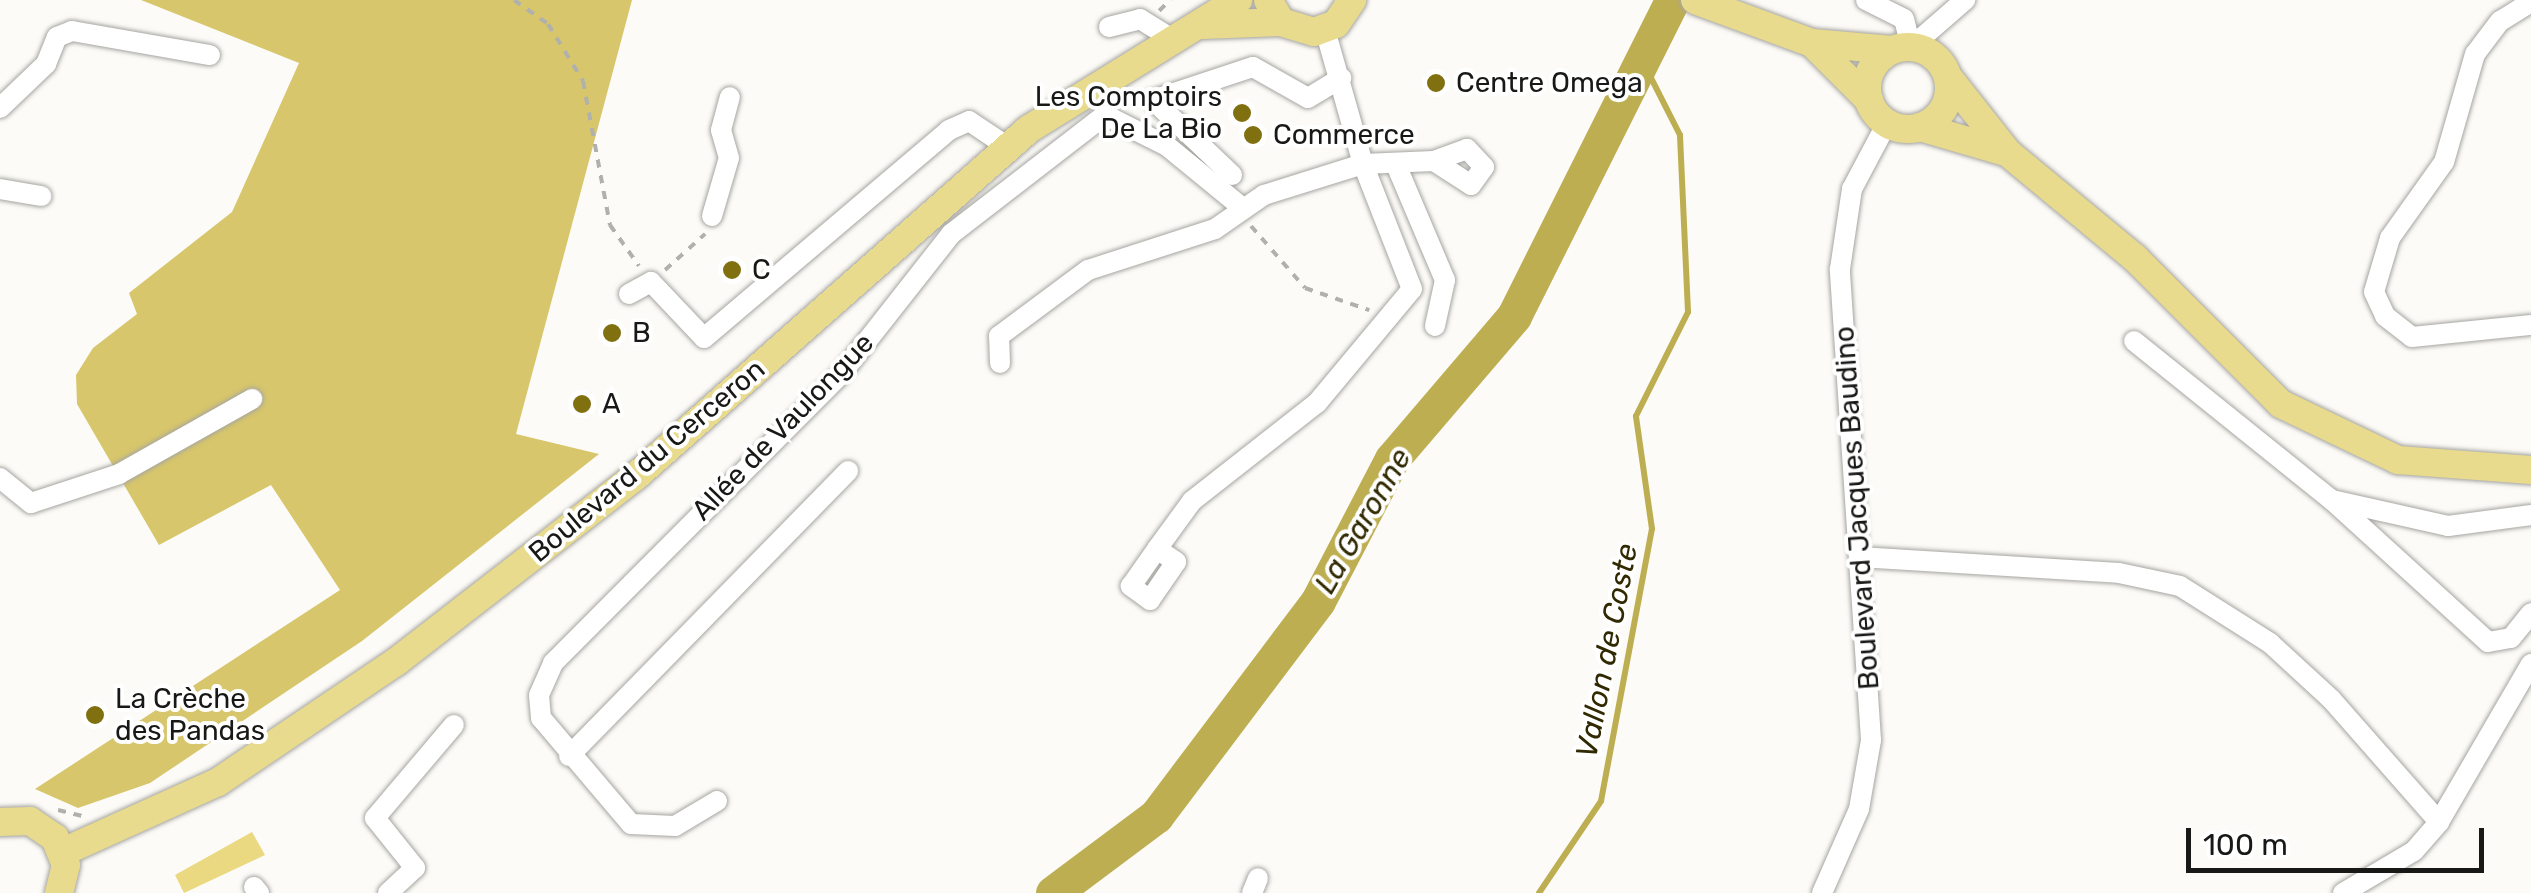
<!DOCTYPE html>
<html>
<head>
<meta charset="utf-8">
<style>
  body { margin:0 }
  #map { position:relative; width:2531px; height:893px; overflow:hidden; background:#fcfbf7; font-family:Rubik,sans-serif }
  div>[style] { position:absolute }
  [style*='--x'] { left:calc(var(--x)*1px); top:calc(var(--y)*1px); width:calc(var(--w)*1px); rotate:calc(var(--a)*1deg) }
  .green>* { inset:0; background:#ead981 }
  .forest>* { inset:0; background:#d7c66b }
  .water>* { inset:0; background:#beae52 }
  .stream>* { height:6px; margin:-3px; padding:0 3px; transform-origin:3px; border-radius:3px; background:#beae52 }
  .river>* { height:35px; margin:-17.5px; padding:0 17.5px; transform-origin:17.5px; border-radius:17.5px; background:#beae52 }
  .path>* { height:4px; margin-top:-2px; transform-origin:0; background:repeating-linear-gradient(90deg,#b0b0ad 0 8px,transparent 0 16px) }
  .roads { filter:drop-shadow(0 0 2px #a6a5a1) drop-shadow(0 0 2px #a6a5a1) }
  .minor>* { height:20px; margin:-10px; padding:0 10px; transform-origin:10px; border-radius:10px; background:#fff }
  .major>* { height:28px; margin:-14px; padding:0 14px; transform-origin:14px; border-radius:14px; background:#e9db8d }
  .major>.ring { margin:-14px; padding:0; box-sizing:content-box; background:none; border:28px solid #e9db8d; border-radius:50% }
  .dots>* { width:28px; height:28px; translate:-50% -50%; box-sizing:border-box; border:5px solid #fff; border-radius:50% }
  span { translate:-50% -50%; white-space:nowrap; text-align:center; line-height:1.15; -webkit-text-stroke:8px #fff; paint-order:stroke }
  .poi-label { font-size:28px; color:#181817 }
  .left { translate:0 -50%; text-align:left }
  .right { translate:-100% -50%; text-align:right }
  .street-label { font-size:28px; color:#181817 }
  .water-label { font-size:30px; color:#302901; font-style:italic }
  .scale { position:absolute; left:2186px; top:828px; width:298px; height:45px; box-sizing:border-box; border:5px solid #181817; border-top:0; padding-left:12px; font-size:30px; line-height:35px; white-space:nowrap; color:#181817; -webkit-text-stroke:8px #fff; paint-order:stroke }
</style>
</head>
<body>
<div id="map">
  <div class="green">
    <i style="clip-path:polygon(252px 832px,265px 855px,184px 893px,175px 875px)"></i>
  </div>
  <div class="forest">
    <i style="clip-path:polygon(141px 0,632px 0,516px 434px,599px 454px,362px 641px,150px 783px,78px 808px,35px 789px,340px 590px,271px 485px,159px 545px,77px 404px,76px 375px,93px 348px,137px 314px,129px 293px,232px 212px,299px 63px)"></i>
  </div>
  <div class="water">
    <i style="clip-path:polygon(1664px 0,1685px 0,1642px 60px,1645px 41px)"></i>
  </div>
  <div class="stream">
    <i style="--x:1539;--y:893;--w:111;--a:-56"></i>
    <i style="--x:1601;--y:801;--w:277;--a:-79.4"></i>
    <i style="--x:1652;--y:529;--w:114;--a:-98.1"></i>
    <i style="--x:1636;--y:416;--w:116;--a:-63.4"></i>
    <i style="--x:1688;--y:312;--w:177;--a:-92.6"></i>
    <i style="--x:1680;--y:135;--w:84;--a:-116.9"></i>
  </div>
  <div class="river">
    <i style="--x:1053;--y:893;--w:129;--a:-36.8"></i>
    <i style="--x:1156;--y:816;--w:269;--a:-53"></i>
    <i style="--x:1318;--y:601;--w:160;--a:-62.5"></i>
    <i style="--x:1392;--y:459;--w:188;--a:-49.5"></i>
    <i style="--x:1514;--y:316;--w:353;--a:-63.4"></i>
  </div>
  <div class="path">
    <i style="--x:514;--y:0;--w:42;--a:35.2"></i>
    <i style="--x:548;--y:24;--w:67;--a:58.4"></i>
    <i style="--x:583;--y:81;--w:147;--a:79.4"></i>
    <i style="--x:610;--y:225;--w:50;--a:54.7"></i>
    <i style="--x:1159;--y:11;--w:16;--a:-45"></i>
    <i style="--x:1251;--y:226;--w:82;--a:48.9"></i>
    <i style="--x:1305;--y:288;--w:68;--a:19"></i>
    <i style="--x:665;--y:270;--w:54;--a:-42"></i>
    <i style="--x:58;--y:810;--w:25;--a:14"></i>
  </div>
  <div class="roads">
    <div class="minor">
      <i style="--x:1866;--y:0;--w:42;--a:26.6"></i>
      <i style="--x:1904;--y:19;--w:29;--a:76"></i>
      <i style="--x:1911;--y:47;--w:72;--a:-41"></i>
      <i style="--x:2531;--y:2;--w:36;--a:148"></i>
      <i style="--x:2500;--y:21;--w:41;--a:127.1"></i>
      <i style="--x:2475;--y:54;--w:112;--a:106"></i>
      <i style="--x:2444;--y:162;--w:93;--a:125.4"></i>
      <i style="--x:2390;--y:238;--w:56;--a:106.5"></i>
      <i style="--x:2374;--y:292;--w:26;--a:65"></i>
      <i style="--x:2385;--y:316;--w:34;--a:38"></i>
      <i style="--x:2412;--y:337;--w:120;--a:-5.8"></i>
      <i style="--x:1109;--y:27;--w:32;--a:-14"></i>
      <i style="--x:1140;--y:19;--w:36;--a:32"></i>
      <i style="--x:0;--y:108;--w:64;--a:-43.7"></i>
      <i style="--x:46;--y:64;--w:29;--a:-68"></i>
      <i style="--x:57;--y:37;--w:16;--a:-22"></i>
      <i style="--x:72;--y:31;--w:140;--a:9.9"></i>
      <i style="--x:1397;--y:167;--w:123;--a:67"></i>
      <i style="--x:1445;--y:280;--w:47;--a:102.3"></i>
      <i style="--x:1232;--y:175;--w:109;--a:-136.5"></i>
      <i style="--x:1153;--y:100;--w:105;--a:-18.3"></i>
      <i style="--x:1253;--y:67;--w:63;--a:29.4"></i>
      <i style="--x:1308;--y:98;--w:39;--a:-31"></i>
      <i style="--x:0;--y:189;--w:42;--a:9.7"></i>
      <i style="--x:712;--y:216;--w:60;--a:-73.7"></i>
      <i style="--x:729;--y:158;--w:29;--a:-106"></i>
      <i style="--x:721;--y:130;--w:34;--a:-75"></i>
      <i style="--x:629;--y:294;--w:25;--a:-29"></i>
      <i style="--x:651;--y:282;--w:77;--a:46.6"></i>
      <i style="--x:704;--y:338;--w:321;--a:-40.3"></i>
      <i style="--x:949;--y:130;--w:22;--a:-24"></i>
      <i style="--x:969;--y:121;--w:47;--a:33.7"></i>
      <i style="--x:2134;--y:341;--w:254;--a:38.8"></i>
      <i style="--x:2332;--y:500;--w:119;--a:12.6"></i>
      <i style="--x:2448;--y:526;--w:84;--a:-7.5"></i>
      <i style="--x:1000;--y:363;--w:27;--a:-92"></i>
      <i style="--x:999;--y:336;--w:111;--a:-36.6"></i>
      <i style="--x:1088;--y:270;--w:133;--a:-17.9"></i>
      <i style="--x:1215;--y:229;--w:60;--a:-34.8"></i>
      <i style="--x:1264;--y:195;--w:104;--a:-17.4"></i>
      <i style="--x:1363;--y:164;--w:71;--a:-2.4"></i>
      <i style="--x:1434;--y:161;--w:44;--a:33"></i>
      <i style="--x:1471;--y:185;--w:22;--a:-54"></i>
      <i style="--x:1484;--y:167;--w:25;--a:-133"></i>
      <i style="--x:1467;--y:149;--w:35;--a:160"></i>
      <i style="--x:0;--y:478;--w:40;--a:39"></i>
      <i style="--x:31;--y:503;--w:93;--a:-18.2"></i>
      <i style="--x:119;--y:474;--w:153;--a:-29.4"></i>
      <i style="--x:2332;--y:500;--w:211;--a:42.3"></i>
      <i style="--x:2488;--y:642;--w:23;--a:-10"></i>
      <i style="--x:2511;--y:638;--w:32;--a:-51"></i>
      <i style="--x:1157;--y:549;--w:23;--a:34"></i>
      <i style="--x:1176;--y:562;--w:46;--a:124.4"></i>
      <i style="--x:1150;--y:600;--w:24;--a:-144"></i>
      <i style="--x:1131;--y:586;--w:45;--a:-54.9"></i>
      <i style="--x:1157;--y:549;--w:59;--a:-53.9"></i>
      <i style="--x:1192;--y:501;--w:159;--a:-38.1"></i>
      <i style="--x:1317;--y:403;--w:148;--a:-50.2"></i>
      <i style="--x:1412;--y:289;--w:134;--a:-111.4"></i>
      <i style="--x:1363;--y:164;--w:139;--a:-105.8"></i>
      <i style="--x:1859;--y:557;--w:260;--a:3.5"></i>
      <i style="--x:2119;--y:573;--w:62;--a:12"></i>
      <i style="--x:2180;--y:586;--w:107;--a:32.3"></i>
      <i style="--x:2270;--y:643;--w:83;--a:42.6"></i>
      <i style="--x:2331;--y:699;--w:164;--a:48.7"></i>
      <i style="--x:569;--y:756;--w:399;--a:-45.6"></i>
      <i style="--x:717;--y:801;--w:49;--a:149.2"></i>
      <i style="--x:675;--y:826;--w:44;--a:-177.4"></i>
      <i style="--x:631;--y:824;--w:139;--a:-130.3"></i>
      <i style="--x:541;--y:718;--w:23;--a:-95"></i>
      <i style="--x:539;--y:695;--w:35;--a:-66"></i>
      <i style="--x:553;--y:663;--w:408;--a:-45.1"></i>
      <i style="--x:841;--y:374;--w:178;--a:-51.8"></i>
      <i style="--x:951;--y:234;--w:195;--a:-37.7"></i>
      <i style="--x:1105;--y:115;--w:69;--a:26.6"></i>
      <i style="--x:1167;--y:146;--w:99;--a:39.3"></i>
      <i style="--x:254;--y:887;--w:8;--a:50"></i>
      <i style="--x:388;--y:893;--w:37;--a:-43"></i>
      <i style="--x:415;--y:868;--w:64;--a:-128.7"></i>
      <i style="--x:375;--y:818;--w:122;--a:-49.7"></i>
      <i style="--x:1252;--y:893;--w:16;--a:-68"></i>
      <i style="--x:1822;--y:893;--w:92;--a:-66.2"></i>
      <i style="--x:1859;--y:809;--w:70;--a:-80.1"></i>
      <i style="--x:1871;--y:740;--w:472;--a:-93.8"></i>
      <i style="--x:1840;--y:269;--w:81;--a:-81.5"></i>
      <i style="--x:1852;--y:189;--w:75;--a:-62.1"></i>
      <i style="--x:2343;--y:893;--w:82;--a:-30.6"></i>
      <i style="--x:2414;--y:851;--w:38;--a:-49"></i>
      <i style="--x:2439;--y:822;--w:183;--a:-59.8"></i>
    </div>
    <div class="major">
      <i style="--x:1268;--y:0;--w:26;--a:59"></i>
      <i style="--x:1281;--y:22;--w:34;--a:17"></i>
      <i style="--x:1314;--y:32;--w:23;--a:-20"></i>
      <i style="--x:1336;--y:24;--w:29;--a:-56"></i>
      <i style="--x:1695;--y:0;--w:125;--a:20.2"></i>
      <i style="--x:1812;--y:43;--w:80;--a:5"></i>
      <i style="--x:1202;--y:25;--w:79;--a:-2.2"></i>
      <i style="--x:1812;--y:43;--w:81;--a:45"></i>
      <i class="ring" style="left:1867px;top:47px;width:54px;height:54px"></i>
      <i style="--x:1948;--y:77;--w:97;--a:51.7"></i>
      <i style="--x:2008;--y:153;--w:165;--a:39.6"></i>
      <i style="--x:2135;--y:258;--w:206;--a:45"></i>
      <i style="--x:2281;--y:404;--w:130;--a:25.6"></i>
      <i style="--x:2398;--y:460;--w:133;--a:4.3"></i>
      <i style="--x:1920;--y:127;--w:85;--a:16.3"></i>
      <i style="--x:0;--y:822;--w:30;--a:-2"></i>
      <i style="--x:30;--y:821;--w:30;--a:34"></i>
      <i style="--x:55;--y:838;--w:29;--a:68"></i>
      <i style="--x:66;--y:865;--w:29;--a:104"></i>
      <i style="--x:63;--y:852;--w:170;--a:-24.3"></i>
      <i style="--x:218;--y:782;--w:215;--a:-34"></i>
      <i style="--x:396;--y:662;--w:304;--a:-37.8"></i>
      <i style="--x:636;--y:476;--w:524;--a:-41.44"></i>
      <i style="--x:1029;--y:129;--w:246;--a:-31.7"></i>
    </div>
  </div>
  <div class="dots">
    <i style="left:1436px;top:83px;background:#807010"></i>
    <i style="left:1242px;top:113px;background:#807010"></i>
    <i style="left:1253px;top:135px;background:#807010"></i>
    <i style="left:732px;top:270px;background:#807010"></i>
    <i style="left:612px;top:333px;background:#807010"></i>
    <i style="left:582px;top:404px;background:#807010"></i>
    <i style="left:95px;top:715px;background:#807010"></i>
  </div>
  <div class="poi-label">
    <span class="left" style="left:1456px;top:83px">Centre Omega</span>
    <span class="right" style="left:1222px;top:113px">Les Comptoirs<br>De La Bio</span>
    <span class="left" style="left:1273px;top:135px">Commerce</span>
    <span class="left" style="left:752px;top:270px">C</span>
    <span class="left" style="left:632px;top:333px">B</span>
    <span class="left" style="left:602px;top:404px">A</span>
    <span class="left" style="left:115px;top:715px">La Crèche<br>des Pandas</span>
  </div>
  <div class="street-label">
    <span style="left:783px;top:427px;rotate:-46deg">Allée de Vaulongue</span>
    <span style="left:647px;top:461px;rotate:-40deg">Boulevard du Cerceron</span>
    <span style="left:1857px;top:508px;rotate:-94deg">Boulevard Jacques Baudino</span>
  </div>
  <div class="water-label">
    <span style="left:1363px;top:521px;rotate:-60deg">La Garonne</span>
    <span style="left:1607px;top:651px;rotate:-79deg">Vallon de Coste</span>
  </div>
  <div class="scale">100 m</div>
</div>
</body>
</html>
